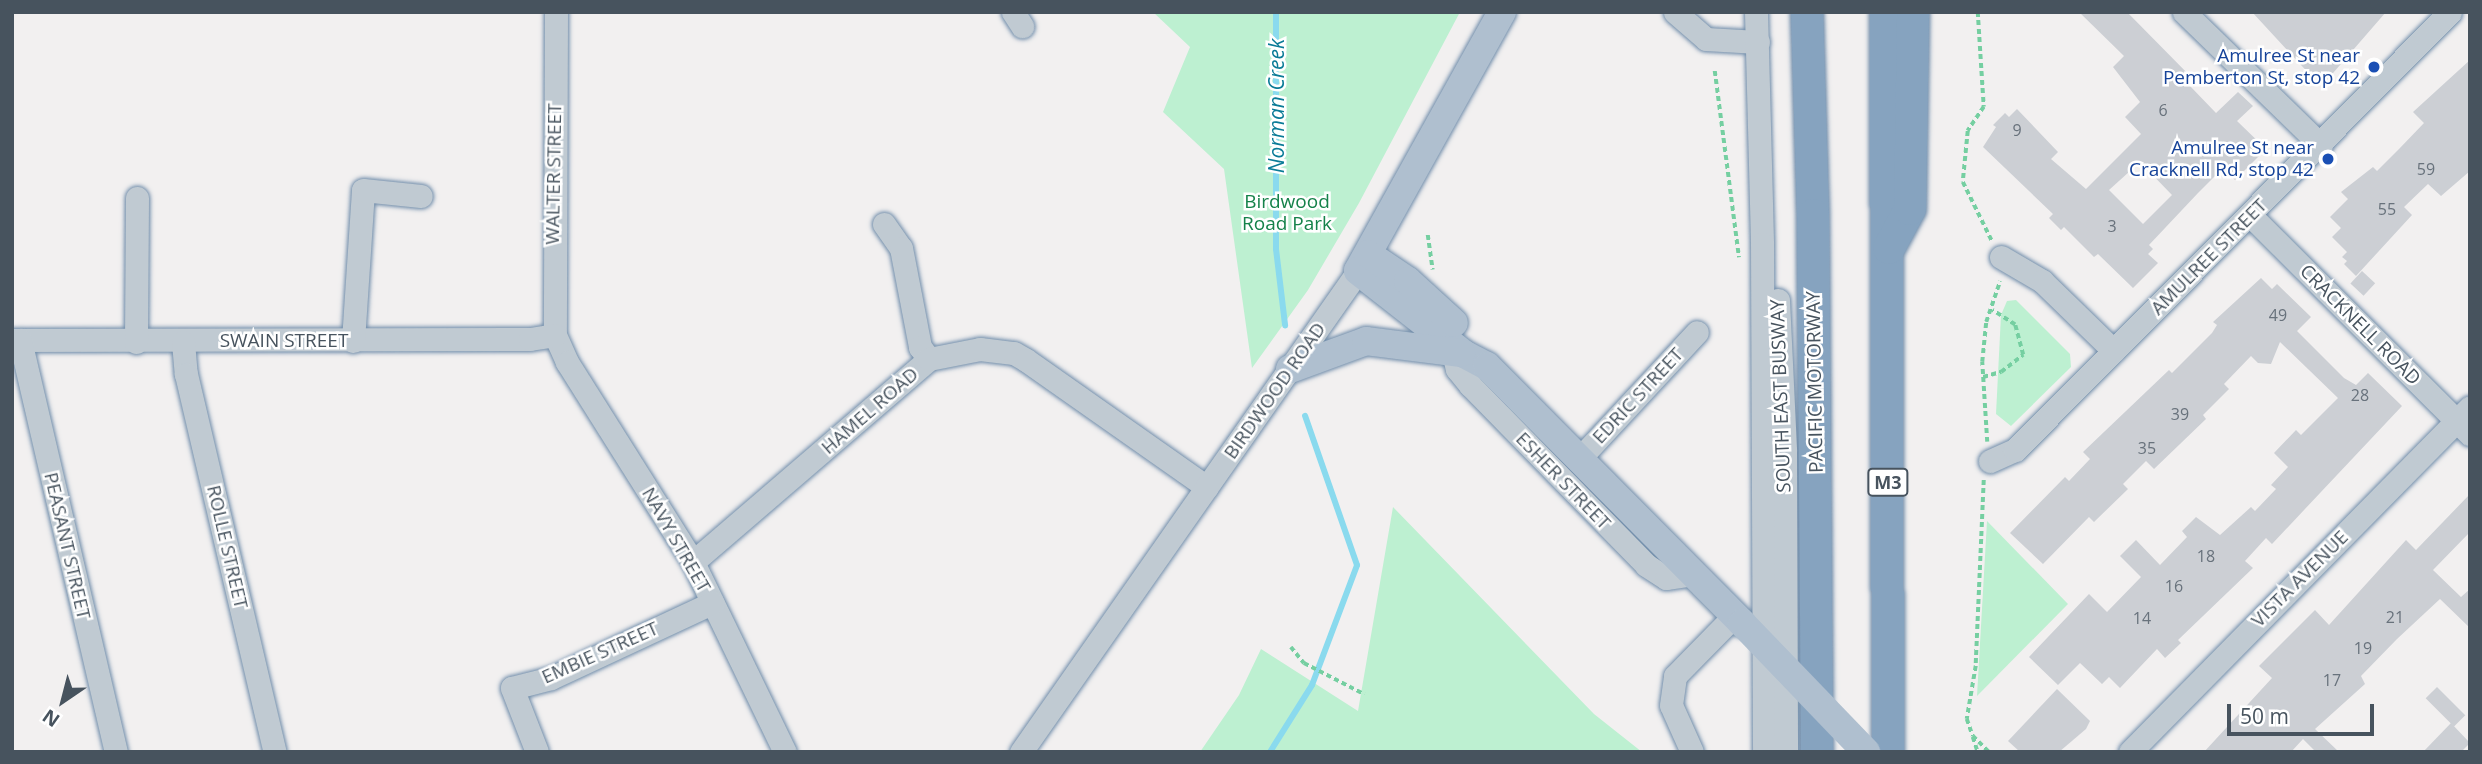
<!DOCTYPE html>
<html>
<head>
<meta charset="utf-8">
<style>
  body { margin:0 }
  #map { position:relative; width:2482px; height:764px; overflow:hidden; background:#f2f0f0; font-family:"Open Sans",sans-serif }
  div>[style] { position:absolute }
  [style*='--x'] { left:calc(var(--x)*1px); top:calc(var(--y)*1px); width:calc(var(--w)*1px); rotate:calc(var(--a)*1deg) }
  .green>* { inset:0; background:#bdf0d1 }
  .stream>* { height:6px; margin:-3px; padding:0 3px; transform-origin:3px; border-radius:3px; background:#8adaee }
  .building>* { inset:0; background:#cccfd4; transform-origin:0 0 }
  .path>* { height:3.5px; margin-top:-1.75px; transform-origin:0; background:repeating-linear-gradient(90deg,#75cfa1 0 5px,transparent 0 8.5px) }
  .roads { filter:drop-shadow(0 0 2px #728eab) drop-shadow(0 0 2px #728eab) }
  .minor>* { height:23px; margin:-11.5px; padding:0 11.5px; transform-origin:11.5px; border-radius:11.5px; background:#c0cad2 }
  .major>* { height:28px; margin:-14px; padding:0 14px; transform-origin:14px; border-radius:14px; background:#afbfcf }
  .highway>* { height:32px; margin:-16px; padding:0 16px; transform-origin:16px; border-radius:16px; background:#86a3bf }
  .major-bridge>* { height:28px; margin:-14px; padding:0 14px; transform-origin:14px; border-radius:14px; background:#afbfcf }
  .dots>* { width:19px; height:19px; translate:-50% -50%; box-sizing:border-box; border:4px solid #fff; border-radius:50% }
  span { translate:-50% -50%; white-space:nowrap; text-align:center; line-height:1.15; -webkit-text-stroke:5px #fff; paint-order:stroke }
  .number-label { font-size:16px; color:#68727c }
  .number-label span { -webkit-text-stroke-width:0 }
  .shield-label span { padding:2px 5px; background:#fff; border:2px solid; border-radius:5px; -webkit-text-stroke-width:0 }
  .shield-label { font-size:18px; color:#47535e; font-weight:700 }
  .transit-label { font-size:19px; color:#164399 }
  .right { translate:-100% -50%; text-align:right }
  .street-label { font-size:19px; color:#47535e }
  .park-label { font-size:19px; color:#15824a }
  .water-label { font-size:21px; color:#0a7b97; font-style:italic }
  .frame { position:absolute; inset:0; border:14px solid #47535e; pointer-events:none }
  .north { position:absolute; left:28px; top:666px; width:70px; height:70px; -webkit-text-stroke:5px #fff; paint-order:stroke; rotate:215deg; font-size:19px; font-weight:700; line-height:28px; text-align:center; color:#47535e }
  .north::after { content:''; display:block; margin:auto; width:24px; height:32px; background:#47535e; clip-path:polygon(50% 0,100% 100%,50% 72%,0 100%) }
  .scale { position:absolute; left:2227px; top:704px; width:147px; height:32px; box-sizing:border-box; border:4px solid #47535e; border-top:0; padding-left:9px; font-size:21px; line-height:24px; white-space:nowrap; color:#47535e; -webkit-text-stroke:5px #fff; paint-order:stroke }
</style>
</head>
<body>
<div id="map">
  <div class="green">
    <i style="clip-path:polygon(1153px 12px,1460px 12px,1359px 203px,1308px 290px,1252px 368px,1224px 169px,1163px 112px,1190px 47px)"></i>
    <i style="clip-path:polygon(2016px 300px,2070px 354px,2071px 367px,2011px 426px,1996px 414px,2001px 315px,2007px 301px)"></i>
    <i style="clip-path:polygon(1393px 507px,1594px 714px,1642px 752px,1200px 752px,1239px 695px,1261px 649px,1358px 711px)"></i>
    <i style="clip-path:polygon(1987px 521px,2068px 604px,1977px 696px)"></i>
  </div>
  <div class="stream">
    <i style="--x:1276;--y:12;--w:237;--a:90"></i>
    <i style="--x:1276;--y:249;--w:77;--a:83.2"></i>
    <i style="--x:1270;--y:752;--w:79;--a:-57.9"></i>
    <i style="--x:1312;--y:685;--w:128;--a:-69.4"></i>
    <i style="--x:1357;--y:565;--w:158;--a:-109.2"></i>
  </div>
  <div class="building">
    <i style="clip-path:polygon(evenodd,2079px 12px,2127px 12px,2195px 81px,2190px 86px,2216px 113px,2238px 92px,2253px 106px,2237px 121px,2266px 149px,2235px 180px,2223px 168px,2198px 193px,2149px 245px,2153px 249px,2148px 254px,2158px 263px,2133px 288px,2098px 254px,2094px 257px,2064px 227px,2061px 230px,2049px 218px,2053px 214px,1983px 147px,1996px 127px,1993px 125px,2005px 113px,2009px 117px,2017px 109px,2058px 152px,2051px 159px,2086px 189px,2141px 134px,2125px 117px,2140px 102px,2113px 67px,2124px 56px,2079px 12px,2140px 162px,2172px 195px,2143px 224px,2109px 190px,2140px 162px)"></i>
    <i style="clip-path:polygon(2252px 12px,2386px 12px,2327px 80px,2319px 72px,2313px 78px)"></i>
    <i style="clip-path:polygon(2470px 60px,2470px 171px,2441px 196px,2428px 184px,2404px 207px,2412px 215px,2356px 276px,2344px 264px,2347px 261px,2342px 257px,2347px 252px,2332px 237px,2341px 228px,2330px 217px,2348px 199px,2341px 192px,2373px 167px,2377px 171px,2399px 149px,2424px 123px,2413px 112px)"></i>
    <i style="left:2362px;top:271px;width:18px;height:17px;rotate:43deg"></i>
    <i style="clip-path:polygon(2261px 278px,2272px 289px,2277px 284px,2311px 317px,2297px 331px,2344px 378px,2356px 385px,2368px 373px,2402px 406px,2272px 544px,2266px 538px,2245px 561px,2253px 568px,2178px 640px,2181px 643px,2165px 658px,2157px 649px,2120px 688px,2109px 677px,2102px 684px,2080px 663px,2058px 685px,2029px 657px,2089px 594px,2107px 612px,2141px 577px,2120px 556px,2136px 540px,2160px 565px,2187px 537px,2182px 531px,2196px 517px,2220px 535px,2251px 507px,2255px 511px,2276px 489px,2271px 485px,2288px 467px,2274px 453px,2296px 430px,2301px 435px,2338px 398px,2280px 342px,2271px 364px,2258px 363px,2251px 356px,2224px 384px,2229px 389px,2203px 415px,2206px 419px,2154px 469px,2146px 461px,2123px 484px,2128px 489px,2094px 522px,2089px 517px,2043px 564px,2010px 533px,2065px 477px,2069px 481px,2090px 459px,2083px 452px,2169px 370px,2172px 373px,2212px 333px,2217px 325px,2213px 322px)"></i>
    <i style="clip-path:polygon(2470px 494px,2470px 532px,2433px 570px,2461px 597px,2470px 589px,2470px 628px,2440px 599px,2397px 639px,2361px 676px,2365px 684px,2315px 729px,2339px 752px,2316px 752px,2303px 739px,2291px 752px,2204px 752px,2272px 678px,2259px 666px,2315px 610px,2329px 625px,2406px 540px,2416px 550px)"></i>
    <i style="left:2437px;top:687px;width:40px;height:16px;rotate:45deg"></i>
    <i style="clip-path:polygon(2057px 689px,2090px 721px,2086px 729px,2059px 752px,2020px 752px,2008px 741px)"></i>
    <i style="clip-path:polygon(2451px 723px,2470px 743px,2461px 752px,2423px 752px)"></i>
  </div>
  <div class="path">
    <i style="--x:1978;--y:12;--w:95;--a:86.4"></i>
    <i style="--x:1984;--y:107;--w:29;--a:124"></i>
    <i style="--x:1968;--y:131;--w:51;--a:95.6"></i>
    <i style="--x:1963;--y:182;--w:66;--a:63.8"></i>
    <i style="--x:1715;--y:71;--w:188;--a:82.6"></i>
    <i style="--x:1428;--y:235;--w:35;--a:82"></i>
    <i style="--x:1983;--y:377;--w:19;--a:-16"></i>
    <i style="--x:2001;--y:372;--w:28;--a:-38"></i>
    <i style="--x:2023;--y:355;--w:31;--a:-105"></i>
    <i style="--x:2015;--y:325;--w:27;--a:-147"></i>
    <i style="--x:1987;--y:442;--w:80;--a:-93.6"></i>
    <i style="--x:1982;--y:362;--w:40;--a:-84.3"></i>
    <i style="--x:1986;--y:322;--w:43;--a:-71.1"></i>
    <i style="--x:1984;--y:480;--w:186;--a:92.5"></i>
    <i style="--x:1976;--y:666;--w:54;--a:99.6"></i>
    <i style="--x:1967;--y:719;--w:18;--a:71"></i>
    <i style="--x:1973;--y:736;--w:23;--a:45"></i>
    <i style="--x:1291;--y:647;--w:21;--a:51"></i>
    <i style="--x:1304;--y:663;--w:68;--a:27.3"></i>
    <i style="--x:1973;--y:737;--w:16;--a:72"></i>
  </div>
  <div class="roads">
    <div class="minor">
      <i style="--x:556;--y:12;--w:323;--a:90.2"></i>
      <i style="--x:555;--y:335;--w:30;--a:66"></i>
      <i style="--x:567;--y:362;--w:236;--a:57.8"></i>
      <i style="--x:693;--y:562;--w:211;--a:64.2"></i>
      <i style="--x:1013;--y:12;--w:17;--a:57"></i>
      <i style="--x:1675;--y:12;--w:41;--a:41.1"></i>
      <i style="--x:1706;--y:39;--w:52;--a:3.3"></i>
      <i style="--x:1756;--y:12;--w:232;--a:88.5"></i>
      <i style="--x:1762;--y:244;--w:508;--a:89.77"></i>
      <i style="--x:2184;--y:12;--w:191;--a:44.2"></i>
      <i style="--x:2251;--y:216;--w:309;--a:44.9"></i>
      <i style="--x:884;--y:224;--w:29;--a:55"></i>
      <i style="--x:901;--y:248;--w:101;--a:79.1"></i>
      <i style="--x:920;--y:347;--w:15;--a:53"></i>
      <i style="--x:2001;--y:257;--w:48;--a:30.3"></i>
      <i style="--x:2042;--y:281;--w:100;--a:44.2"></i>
      <i style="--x:1778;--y:300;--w:151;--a:87.3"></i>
      <i style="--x:1785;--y:451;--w:301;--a:89.8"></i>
      <i style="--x:12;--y:340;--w:518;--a:-0.11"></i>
      <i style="--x:530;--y:339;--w:25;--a:-9"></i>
      <i style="--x:20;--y:340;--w:423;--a:76.9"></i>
      <i style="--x:353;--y:341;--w:151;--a:-86.2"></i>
      <i style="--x:363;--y:190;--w:58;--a:5.9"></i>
      <i style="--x:136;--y:342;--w:144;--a:-89.6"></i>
      <i style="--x:183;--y:342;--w:32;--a:85"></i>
      <i style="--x:186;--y:374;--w:388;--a:76.8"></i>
      <i style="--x:1453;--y:352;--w:17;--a:77"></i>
      <i style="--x:1457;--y:369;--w:21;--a:51"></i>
      <i style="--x:1470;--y:385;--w:252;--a:45.6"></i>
      <i style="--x:1646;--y:565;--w:24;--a:33"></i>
      <i style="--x:1666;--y:578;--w:29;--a:-8"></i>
      <i style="--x:1579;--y:459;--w:173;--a:-47.1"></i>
      <i style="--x:1990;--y:461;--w:27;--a:-24"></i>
      <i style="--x:2015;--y:450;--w:617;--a:-45.2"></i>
      <i style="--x:693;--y:562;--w:311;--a:-40.7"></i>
      <i style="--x:929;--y:359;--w:52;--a:-11.1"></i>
      <i style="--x:980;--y:349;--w:34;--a:7"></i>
      <i style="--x:1014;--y:353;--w:14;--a:30"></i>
      <i style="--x:1026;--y:360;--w:221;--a:35.1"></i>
      <i style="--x:537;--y:752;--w:69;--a:-111.3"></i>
      <i style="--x:512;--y:688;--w:40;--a:-14.4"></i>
      <i style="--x:551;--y:678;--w:178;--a:-25"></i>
      <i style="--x:1021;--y:752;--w:587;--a:-54.98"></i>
      <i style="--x:1692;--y:752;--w:51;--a:-114.1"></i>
      <i style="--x:1671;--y:705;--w:29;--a:-82"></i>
      <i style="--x:1675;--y:676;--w:86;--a:-45.5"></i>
      <i style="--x:2130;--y:752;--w:484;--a:-45.4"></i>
    </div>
    <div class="major">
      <i style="--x:1502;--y:12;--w:296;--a:119.1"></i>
      <i style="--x:1358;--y:271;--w:135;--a:38.1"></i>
      <i style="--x:1464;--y:354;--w:26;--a:28"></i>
      <i style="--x:1487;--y:366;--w:362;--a:45.2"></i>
      <i style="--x:1368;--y:254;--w:48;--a:34"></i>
      <i style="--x:1408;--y:281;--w:62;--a:42.4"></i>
      <i style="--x:1290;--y:369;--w:81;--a:-20.2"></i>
      <i style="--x:1366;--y:341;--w:96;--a:7.2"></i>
    </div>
    <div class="highway">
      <i style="--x:1807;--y:12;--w:203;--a:88.3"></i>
      <i style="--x:1813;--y:215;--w:537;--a:89.57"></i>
      <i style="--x:1886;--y:12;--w:740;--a:89.85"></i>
      <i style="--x:1889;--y:248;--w:44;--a:-61.7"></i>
      <i style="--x:1910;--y:209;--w:197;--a:-89.1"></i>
    </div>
  </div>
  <div class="major-bridge">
    <i style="--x:1742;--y:623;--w:179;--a:46.1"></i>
  </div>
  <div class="dots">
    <i style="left:2374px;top:67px;background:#1a4fb4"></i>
    <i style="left:2328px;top:159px;background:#1a4fb4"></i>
  </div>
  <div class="number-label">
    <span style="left:2163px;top:110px">6</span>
    <span style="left:2017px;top:130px">9</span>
    <span style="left:2426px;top:169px">59</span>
    <span style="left:2387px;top:209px">55</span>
    <span style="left:2112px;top:226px">3</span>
    <span style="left:2278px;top:315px">49</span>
    <span style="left:2360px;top:395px">28</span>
    <span style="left:2180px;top:414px">39</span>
    <span style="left:2147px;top:448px">35</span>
    <span style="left:2206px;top:556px">18</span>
    <span style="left:2174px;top:586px">16</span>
    <span style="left:2395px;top:617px">21</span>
    <span style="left:2142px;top:618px">14</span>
    <span style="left:2363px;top:648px">19</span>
    <span style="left:2332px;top:680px">17</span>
  </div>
  <div class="shield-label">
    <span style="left:1888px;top:482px">M3</span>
  </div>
  <div class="transit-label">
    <span class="right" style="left:2360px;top:67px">Amulree St near<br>Pemberton St, stop 42</span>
    <span class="right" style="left:2314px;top:159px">Amulree St near<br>Cracknell Rd, stop 42</span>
  </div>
  <div class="street-label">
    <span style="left:554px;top:174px;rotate:-89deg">WALTER STREET</span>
    <span style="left:2209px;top:257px;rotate:-45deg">AMULREE STREET</span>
    <span style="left:2360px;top:325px;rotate:45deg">CRACKNELL ROAD</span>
    <span style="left:284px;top:341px">SWAIN STREET</span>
    <span style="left:1815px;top:382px;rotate:-91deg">PACIFIC MOTORWAY</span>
    <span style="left:1275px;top:391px;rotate:-55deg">BIRDWOOD ROAD</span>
    <span style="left:1638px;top:396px;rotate:-47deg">EDRIC STREET</span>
    <span style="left:1781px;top:396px;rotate:-92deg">SOUTH EAST BUSWAY</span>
    <span style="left:870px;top:411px;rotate:-41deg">HAMEL ROAD</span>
    <span style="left:1563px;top:481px;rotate:46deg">ESHER STREET</span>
    <span style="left:676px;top:540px;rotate:60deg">NAVY STREET</span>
    <span style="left:67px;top:546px;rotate:77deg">PEASANT STREET</span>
    <span style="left:227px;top:547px;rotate:77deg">ROLLE STREET</span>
    <span style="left:2300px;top:579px;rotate:-45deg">VISTA AVENUE</span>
    <span style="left:600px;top:653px;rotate:-24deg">EMBIE STREET</span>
  </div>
  <div class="park-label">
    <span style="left:1287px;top:213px">Birdwood<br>Road Park</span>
  </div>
  <div class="water-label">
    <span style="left:1276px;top:106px;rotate:-90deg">Norman Creek</span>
  </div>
  <div class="frame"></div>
  <div class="north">N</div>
  <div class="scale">50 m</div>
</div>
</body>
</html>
